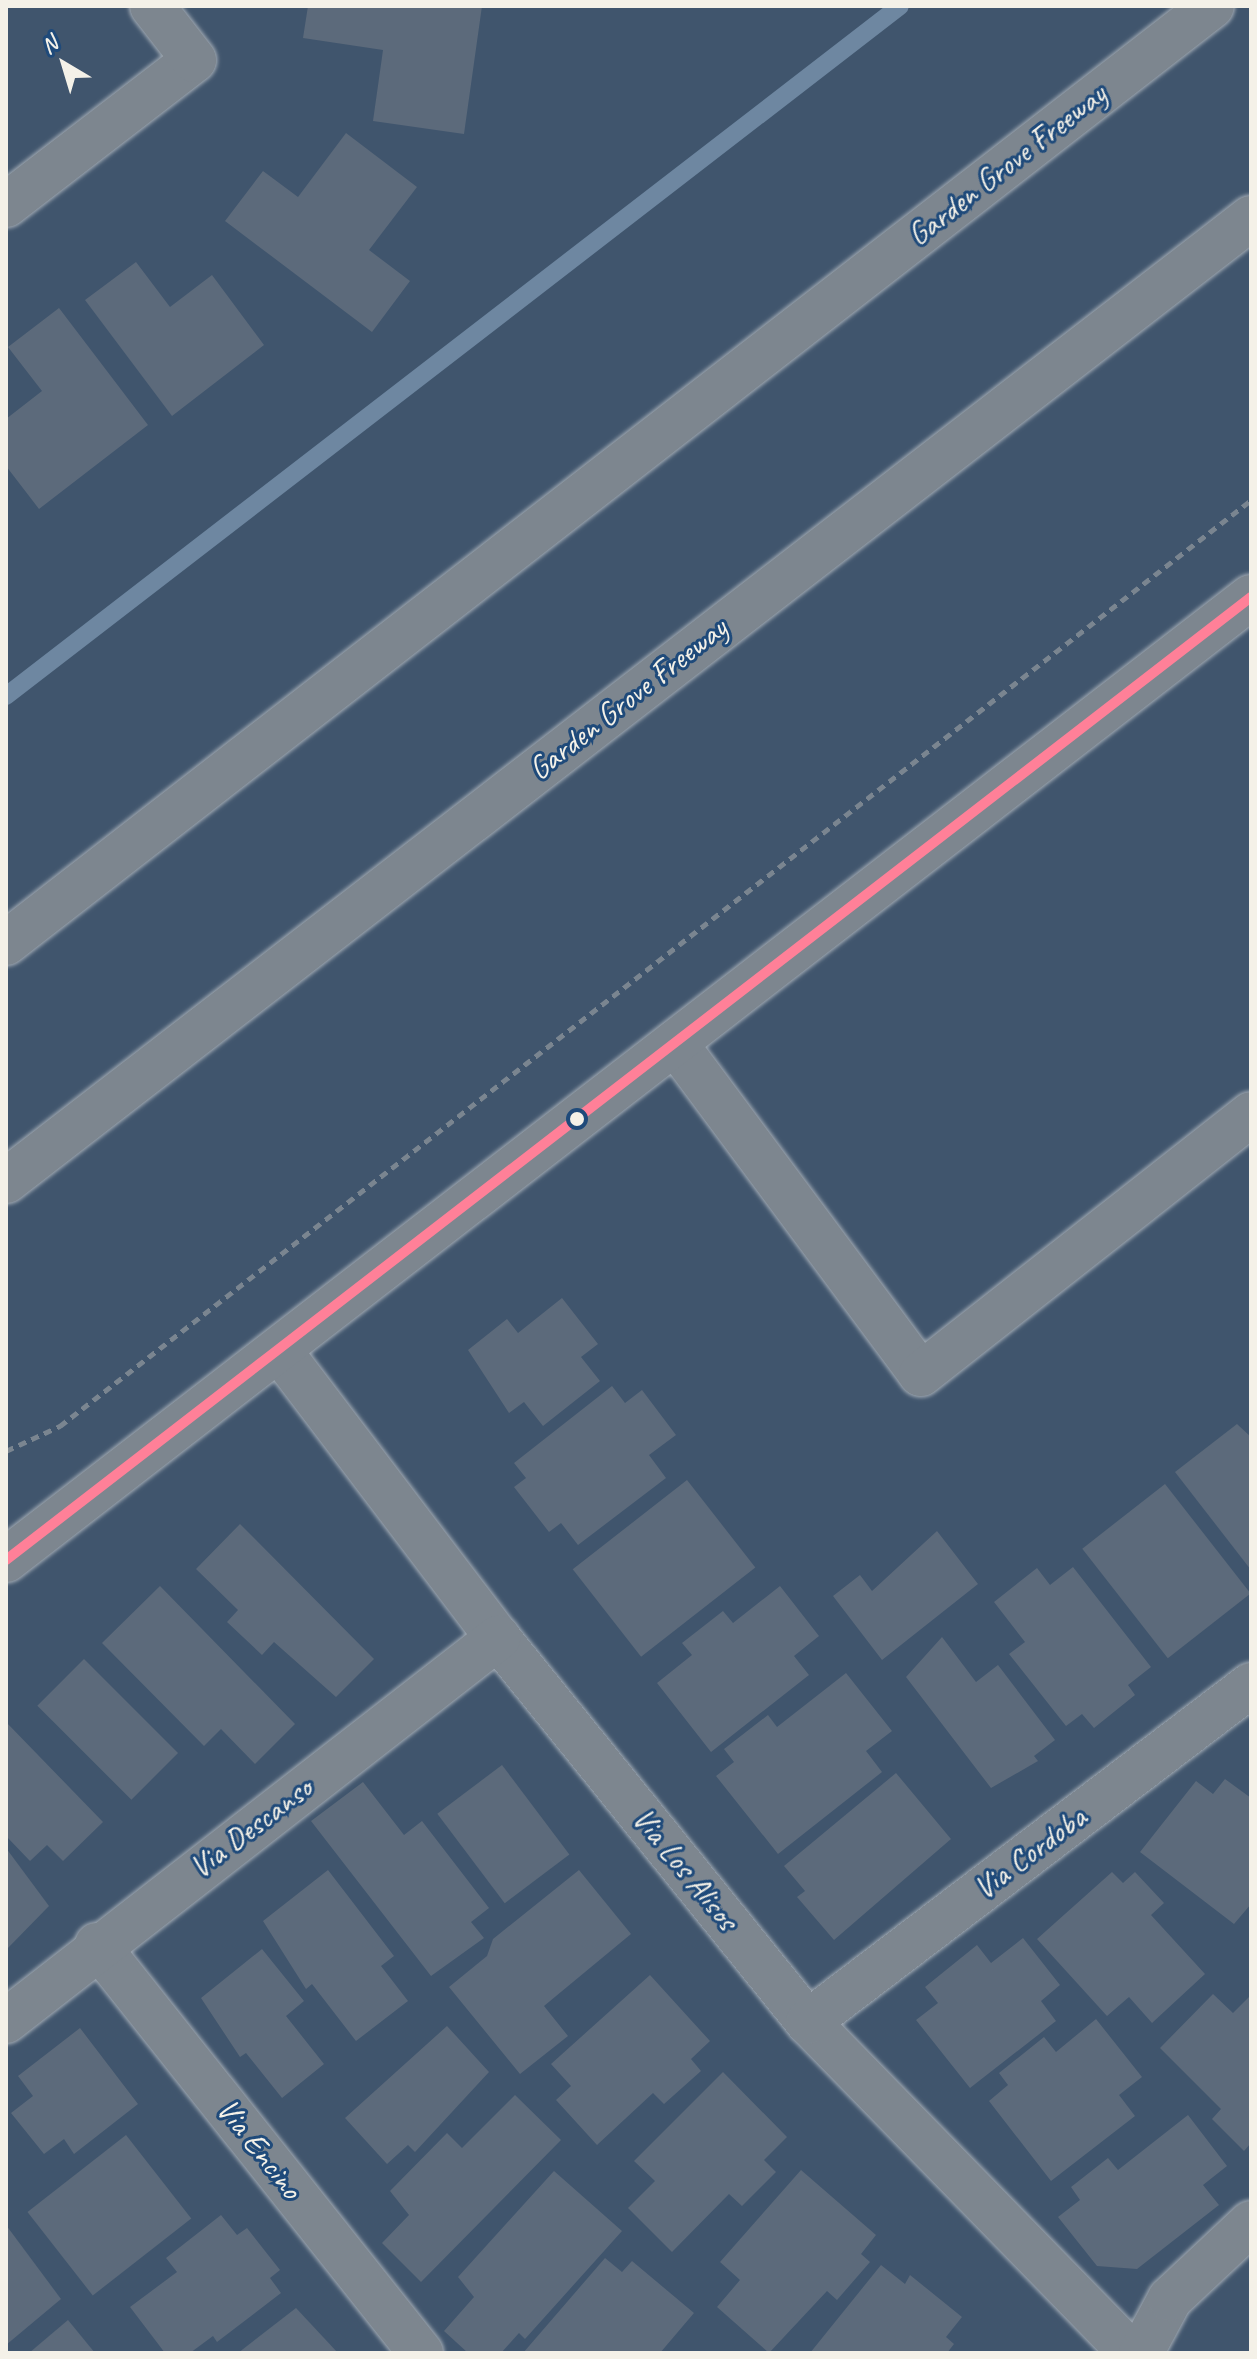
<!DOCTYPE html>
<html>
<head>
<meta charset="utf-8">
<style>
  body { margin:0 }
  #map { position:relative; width:1257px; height:2359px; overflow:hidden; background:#40556d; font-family:Caveat,sans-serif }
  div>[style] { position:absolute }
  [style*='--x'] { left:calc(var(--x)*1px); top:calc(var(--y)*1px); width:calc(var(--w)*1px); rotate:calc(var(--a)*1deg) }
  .stream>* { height:18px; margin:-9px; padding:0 9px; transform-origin:9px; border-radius:9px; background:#6e87a1 }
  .building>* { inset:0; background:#5c6a7b; transform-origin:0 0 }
  .path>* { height:5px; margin-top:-2.5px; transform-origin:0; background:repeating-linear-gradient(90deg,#7a8590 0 8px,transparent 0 14px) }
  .roads { filter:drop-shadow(0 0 2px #a1aab3) drop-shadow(0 0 2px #a1aab3) }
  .minor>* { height:44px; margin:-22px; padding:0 22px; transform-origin:22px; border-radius:22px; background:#7d868f }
  .major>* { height:44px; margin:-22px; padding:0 22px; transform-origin:22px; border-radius:22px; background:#7d868f }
  .highway>* { height:44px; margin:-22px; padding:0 22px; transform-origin:22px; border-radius:22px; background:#7d868f }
  .bus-1>* { height:10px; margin:-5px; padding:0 5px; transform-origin:5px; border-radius:5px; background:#ff8098 }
  .dots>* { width:22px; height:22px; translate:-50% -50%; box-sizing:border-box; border:4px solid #1f4a7a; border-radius:50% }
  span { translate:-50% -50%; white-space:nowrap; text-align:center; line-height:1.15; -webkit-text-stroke:6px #1f4a7a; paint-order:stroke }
  .street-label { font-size:32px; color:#f4f1e8 }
  .frame { position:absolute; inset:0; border:8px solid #f4f1e8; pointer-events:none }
  .north { position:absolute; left:24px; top:24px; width:80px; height:80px; -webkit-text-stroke:6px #1f4a7a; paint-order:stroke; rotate:322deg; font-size:22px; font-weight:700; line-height:32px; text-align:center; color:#f4f1e8 }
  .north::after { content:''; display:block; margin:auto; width:28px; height:36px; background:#f4f1e8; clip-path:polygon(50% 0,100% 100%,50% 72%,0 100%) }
</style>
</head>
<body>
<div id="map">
  <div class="stream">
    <i style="--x:6;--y:696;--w:1129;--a:-37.66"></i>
  </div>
  <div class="building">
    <i style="clip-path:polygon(308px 6px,482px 6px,464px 134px,373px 121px,383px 50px,303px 38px)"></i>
    <i style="clip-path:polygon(346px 133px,417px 187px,369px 250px,410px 281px,372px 332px,225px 221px,263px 171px,298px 197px)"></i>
    <i style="clip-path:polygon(136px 262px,170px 307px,212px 275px,264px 345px,172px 416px,85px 300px)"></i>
    <i style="clip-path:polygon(59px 308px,148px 425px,39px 509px,6px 466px,6px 419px,42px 391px,8px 347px)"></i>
    <i style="clip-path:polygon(562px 1298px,598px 1344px,581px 1357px,600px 1381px,543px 1426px,524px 1402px,509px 1413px,468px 1350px,507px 1319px,518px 1333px)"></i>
    <i style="clip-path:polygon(612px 1386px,625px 1403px,642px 1390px,676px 1435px,649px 1455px,666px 1478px,578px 1545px,561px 1523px,549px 1532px,514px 1487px,526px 1478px,514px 1463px)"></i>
    <i style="clip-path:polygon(1237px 1424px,1251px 1437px,1251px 1570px,1175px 1472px)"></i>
    <i style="left:687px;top:1480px;width:111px;height:145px;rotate:52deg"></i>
    <i style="left:1165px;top:1484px;width:139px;height:105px;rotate:52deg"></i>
    <i style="clip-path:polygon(240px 1524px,374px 1659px,336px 1697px,274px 1642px,262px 1655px,227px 1622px,238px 1610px,196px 1569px)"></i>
    <i style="clip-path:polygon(937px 1531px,978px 1584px,882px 1660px,833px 1596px,860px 1575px,872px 1591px)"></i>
    <i style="clip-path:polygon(1073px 1567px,1151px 1667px,1128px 1685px,1135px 1695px,1094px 1728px,1082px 1714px,1066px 1726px,1009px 1654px,1025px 1642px,994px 1602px,1037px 1568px,1050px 1585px)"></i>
    <i style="clip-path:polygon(160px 1586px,295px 1724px,255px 1764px,221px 1729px,204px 1746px,102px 1643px)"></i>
    <i style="clip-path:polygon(780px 1586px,819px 1636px,794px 1656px,809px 1675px,711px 1752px,657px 1683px,692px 1655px,682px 1643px,723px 1611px,733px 1623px)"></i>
    <i style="clip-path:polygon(942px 1637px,976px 1682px,998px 1665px,1055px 1740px,1034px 1756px,1038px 1761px,991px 1788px,906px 1677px)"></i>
    <i style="left:84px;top:1659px;width:133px;height:66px;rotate:45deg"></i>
    <i style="clip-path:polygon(846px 1673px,892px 1731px,866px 1751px,882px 1772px,778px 1854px,716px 1776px,734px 1762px,724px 1749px,768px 1715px,777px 1727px)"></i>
    <i style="clip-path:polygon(6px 1722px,103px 1822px,63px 1861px,47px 1845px,30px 1861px,6px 1836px)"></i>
    <i style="left:502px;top:1765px;width:112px;height:81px;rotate:53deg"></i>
    <i style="clip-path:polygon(896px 1773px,951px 1839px,834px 1940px,797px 1897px,805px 1891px,784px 1866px)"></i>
    <i style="clip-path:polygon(1225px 1779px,1251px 1798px,1251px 1904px,1234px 1924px,1140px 1852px,1196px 1781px,1213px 1794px)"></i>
    <i style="clip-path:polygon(363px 1782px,404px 1835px,422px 1821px,489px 1908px,471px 1922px,484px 1938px,431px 1976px,311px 1821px)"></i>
    <i style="clip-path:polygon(6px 1848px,49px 1906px,6px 1950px)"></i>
    <i style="clip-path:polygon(328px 1870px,394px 1956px,381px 1966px,408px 2001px,356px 2041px,312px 1984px,306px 1989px,263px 1921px)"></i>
    <i style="clip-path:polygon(579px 1870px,631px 1934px,544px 2006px,568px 2036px,520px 2074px,449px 1987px,487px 1956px,493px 1939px)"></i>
    <i style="clip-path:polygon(1112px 1872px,1123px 1883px,1135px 1872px,1164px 1903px,1151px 1915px,1205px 1974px,1152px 2023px,1129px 1997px,1107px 2016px,1037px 1939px)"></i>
    <i style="clip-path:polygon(1023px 1938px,1060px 1985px,1041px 2001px,1056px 2021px,970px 2088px,916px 2020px,938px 2003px,925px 1987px,977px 1945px,991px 1963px)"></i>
    <i style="clip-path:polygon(262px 1949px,304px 2001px,286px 2016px,324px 2064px,282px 2098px,246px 2053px,240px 2057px,201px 1998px)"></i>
    <i style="clip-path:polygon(650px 1975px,710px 2041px,691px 2059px,701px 2071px,664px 2104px,653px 2093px,597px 2145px,556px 2100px,571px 2086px,551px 2064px)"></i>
    <i style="clip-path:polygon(1213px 1994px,1233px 2013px,1251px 1995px,1251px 2143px,1244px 2151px,1212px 2119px,1221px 2109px,1160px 2048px)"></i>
    <i style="clip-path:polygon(1096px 2019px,1142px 2077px,1119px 2095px,1135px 2116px,1051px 2181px,989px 2101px,1008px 2085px,999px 2073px,1044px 2037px,1056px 2052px)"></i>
    <i style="clip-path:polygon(447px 2026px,489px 2072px,415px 2152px,408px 2145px,387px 2164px,345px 2118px)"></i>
    <i style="clip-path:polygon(80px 2028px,138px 2104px,74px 2154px,64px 2139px,44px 2154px,11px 2113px,33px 2096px,18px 2076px)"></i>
    <i style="clip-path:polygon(723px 2072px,787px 2137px,764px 2160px,776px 2172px,742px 2206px,729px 2194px,672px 2252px,628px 2208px,655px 2181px,634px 2161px)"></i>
    <i style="clip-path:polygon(515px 2095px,561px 2140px,421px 2282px,382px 2243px,409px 2215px,390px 2191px,447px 2133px,462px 2148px)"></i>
    <i style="clip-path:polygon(1188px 2115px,1227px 2166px,1203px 2185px,1219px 2205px,1137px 2269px,1097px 2266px,1058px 2217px,1080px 2200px,1071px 2187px,1108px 2158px,1118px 2170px)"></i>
    <i style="left:126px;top:2135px;width:106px;height:125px;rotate:52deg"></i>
    <i style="clip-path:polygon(801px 2170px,876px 2235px,861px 2254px,870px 2262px,837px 2300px,827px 2291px,769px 2353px,717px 2307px,740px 2280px,720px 2262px)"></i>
    <i style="clip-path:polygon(554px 2171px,622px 2231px,525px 2339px,519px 2333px,501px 2353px,468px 2353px,444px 2331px,474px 2297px,458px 2277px)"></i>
    <i style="clip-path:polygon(221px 2215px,237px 2235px,247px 2228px,280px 2270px,270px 2278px,281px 2293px,217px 2342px,213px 2336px,190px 2353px,165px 2353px,130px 2307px,177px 2272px,166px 2258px)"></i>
    <i style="clip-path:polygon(6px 2225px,61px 2299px,6px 2345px)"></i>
    <i style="clip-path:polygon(605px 2258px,622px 2272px,632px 2261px,694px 2313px,660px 2353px,523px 2353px)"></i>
    <i style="clip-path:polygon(881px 2265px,905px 2284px,910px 2275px,962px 2317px,946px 2337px,954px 2344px,947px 2353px,810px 2353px)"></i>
    <i style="clip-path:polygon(296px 2308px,338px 2353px,238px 2353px)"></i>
    <i style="clip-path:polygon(68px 2320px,95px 2353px,29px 2353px)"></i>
  </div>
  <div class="path">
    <i style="--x:6;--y:1451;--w:60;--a:-24.8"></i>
    <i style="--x:60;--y:1426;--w:1509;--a:-37.86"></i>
  </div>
  <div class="roads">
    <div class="minor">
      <i style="--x:6;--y:205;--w:237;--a:-37.6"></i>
      <i style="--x:194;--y:60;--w:68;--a:-127.9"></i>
      <i style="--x:675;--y:1043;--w:412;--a:53.4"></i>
      <i style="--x:921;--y:1374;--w:420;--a:-38.2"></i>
      <i style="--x:279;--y:1350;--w:362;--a:52.8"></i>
      <i style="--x:498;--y:1638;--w:494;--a:51.1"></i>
      <i style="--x:808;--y:2022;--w:462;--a:45.7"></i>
      <i style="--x:97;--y:1945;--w:521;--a:51.55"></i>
      <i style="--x:6;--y:2021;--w:624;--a:-37.9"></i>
      <i style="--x:808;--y:2022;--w:557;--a:-37.26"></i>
      <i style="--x:1141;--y:2353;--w:61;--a:-61.8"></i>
      <i style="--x:1170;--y:2299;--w:111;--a:-43.2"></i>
    </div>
    <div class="major">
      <i style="--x:6;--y:1560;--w:1574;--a:-37.72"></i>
    </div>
    <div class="highway">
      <i style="--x:6;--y:943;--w:1527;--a:-37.85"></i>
      <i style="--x:6;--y:1181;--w:1574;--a:-37.72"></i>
    </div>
  </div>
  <div class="bus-1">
    <i style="--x:6;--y:1560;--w:1574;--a:-37.72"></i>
  </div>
  <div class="dots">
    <i style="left:577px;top:1119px;background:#f4f1e8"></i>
  </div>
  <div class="street-label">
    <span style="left:1007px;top:165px;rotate:-38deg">Garden Grove Freeway</span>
    <span style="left:628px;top:699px;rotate:-38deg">Garden Grove Freeway</span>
    <span style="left:251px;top:1828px;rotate:-37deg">Via Descanso</span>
    <span style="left:1030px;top:1853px;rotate:-37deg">Via Cordoba</span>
    <span style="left:685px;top:1869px;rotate:51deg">Via Los Alisos</span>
    <span style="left:259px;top:2149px;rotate:52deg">Via Encino</span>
  </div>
  <div class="frame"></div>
  <div class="north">N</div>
</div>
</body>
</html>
